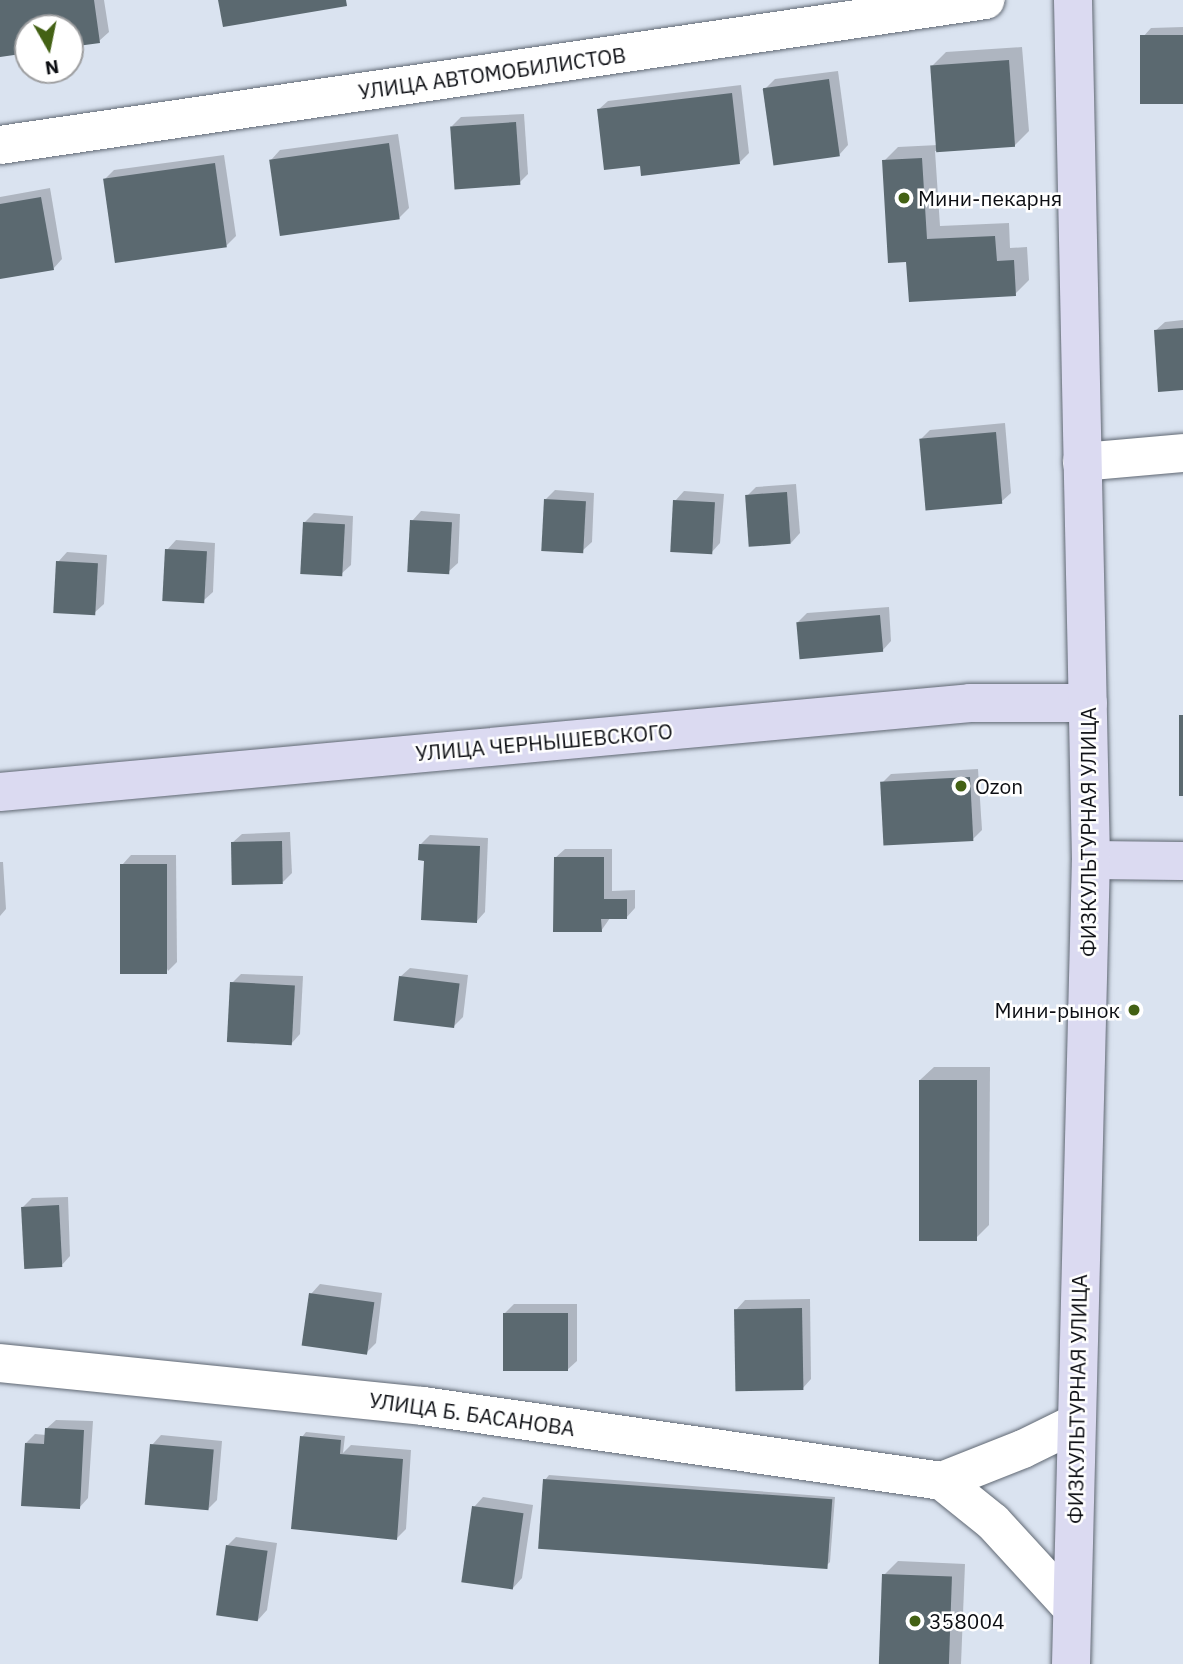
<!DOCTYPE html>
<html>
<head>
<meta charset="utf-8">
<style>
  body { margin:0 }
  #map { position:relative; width:1183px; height:1664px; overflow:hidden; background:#dae3f0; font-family:"IBM Plex Sans",sans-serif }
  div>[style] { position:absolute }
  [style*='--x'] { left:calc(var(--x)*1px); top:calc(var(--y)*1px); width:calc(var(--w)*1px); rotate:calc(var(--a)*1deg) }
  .shadow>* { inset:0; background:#0003 }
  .building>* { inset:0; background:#5b6970; transform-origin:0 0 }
  .roads { filter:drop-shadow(0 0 2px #606873) drop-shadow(0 0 2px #606873) }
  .street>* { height:38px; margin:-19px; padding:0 19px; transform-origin:19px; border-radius:19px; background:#fff }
  .secondary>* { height:38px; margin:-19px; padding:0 19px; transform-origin:19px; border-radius:19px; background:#dbdaf1 }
  .dots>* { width:19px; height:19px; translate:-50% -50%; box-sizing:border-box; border:4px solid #fff; border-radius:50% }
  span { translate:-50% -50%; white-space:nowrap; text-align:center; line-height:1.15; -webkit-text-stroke:5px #fff; paint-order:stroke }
  .street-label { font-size:21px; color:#0c0e13 }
  .poi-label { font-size:21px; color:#0c0e13 }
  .left { translate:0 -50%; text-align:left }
  .right { translate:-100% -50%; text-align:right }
  .north { position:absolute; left:14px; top:14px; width:70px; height:70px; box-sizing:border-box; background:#fff; border:2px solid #9e9fa1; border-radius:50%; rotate:171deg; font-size:19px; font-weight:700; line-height:28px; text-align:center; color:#0c0e13 }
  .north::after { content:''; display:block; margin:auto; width:24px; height:32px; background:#436114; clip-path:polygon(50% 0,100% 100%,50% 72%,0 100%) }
</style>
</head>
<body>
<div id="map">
  <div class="shadow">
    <i style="clip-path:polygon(0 0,104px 0,109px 32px,99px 41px,70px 45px,70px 28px,28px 28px,28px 51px,0 55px)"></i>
    <i style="clip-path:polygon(1183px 27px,1183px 102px,1142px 38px,1151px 28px)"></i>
    <i style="clip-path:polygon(1022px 47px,1029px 131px,1015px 145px,935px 151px,940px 226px,1009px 223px,1010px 248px,1027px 247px,1029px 280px,1015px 294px,908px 260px,884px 161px,898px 147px,938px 145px,932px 66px,946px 52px)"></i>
    <i style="clip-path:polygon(838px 71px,848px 145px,839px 155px,765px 89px,775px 79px)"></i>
    <i style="clip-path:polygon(741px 85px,749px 153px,740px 162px,641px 164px,598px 110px,608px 101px)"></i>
    <i style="clip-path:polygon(524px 114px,528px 174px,519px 183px,452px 126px,461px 117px)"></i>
    <i style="clip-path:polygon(398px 134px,409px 208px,399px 218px,271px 160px,280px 150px)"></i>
    <i style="clip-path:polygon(224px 155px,236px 236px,226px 246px,105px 179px,114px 170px)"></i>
    <i style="clip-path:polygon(50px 188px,62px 259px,53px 269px,0 278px,0 197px)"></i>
    <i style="clip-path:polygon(1183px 320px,1183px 388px,1155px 331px,1165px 322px)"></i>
    <i style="clip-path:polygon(1005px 423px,1011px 493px,1001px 502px,921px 439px,930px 430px)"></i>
    <i style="clip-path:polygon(796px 484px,800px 533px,791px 543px,747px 496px,756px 487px)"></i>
    <i style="clip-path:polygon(555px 490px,594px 493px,592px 542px,582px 551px,546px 499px)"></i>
    <i style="clip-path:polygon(684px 491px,724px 494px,720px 543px,711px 553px,675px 501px)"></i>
    <i style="clip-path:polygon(421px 511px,460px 514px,458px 563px,448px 572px,412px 521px)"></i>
    <i style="clip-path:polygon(314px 513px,353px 516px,351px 565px,341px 574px,305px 522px)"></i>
    <i style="clip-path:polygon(176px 540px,215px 543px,213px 592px,203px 601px,167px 550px)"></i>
    <i style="clip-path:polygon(67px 552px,107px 555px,104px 604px,94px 613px,58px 562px)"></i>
    <i style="clip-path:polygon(889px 607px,891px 641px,882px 651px,798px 622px,807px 613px)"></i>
    <i style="clip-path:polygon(978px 769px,982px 830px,973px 839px,882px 783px,891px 774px)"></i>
    <i style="clip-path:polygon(290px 832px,292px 873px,283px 882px,232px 843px,242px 834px)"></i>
    <i style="clip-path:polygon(430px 835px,488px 838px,485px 912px,476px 922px,426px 859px,421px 844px)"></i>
    <i style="clip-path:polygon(565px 849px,612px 849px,612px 891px,635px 890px,635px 908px,626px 918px,610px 918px,601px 931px,555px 858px)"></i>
    <i style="clip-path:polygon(131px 855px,176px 855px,177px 962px,168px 971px,122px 865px)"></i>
    <i style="clip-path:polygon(0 862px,3px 862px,6px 909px,0 916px)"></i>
    <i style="clip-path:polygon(410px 968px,468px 975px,463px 1017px,454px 1026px,400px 977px)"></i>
    <i style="clip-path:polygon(241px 974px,303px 976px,300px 1034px,291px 1044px,232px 983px)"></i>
    <i style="clip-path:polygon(934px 1067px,990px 1067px,989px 1225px,975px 1239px,920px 1080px)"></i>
    <i style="clip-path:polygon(68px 1197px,70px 1256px,61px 1266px,23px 1207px,32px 1198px)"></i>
    <i style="clip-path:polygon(320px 1284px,382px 1293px,376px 1343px,367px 1352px,311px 1294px)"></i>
    <i style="clip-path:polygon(810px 1299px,811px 1379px,802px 1389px,736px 1310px,745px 1300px)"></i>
    <i style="clip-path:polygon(514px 1304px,577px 1304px,577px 1361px,567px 1370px,504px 1314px)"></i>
    <i style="clip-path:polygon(56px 1420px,93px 1421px,88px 1498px,79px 1508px,26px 1443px,35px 1434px,46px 1435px,46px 1429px)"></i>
    <i style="clip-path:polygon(306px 1432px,345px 1436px,343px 1453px,351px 1445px,411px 1450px,406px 1529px,397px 1538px,302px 1437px)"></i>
    <i style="clip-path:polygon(161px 1435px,222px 1441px,217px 1500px,207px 1510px,152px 1445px)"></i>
    <i style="clip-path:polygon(549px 1475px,835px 1497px,830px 1562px,825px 1567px,545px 1480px)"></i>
    <i style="clip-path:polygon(483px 1497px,533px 1505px,522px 1578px,513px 1588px,474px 1507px)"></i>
    <i style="clip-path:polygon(236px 1537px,277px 1543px,267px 1610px,258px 1620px,227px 1546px)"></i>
    <i style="clip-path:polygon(898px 1561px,965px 1564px,961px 1664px,880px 1664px,884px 1575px)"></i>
  </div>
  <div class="building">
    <i style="clip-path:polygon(0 0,94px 0,100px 43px,70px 47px,70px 28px,28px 28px,28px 53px,0 57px)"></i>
    <i style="clip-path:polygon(218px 0,346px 0,347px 6px,223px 27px)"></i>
    <i style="left:1183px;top:35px;width:69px;height:43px;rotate:90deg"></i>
    <i style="left:1009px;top:60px;width:87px;height:79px;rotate:86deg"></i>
    <i style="left:829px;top:79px;width:78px;height:67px;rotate:82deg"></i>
    <i style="clip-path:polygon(732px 93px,740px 164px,641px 176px,640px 166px,604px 170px,597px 109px)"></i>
    <i style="left:516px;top:122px;width:63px;height:66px;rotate:86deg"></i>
    <i style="left:389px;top:143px;width:77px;height:121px;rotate:82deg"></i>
    <i style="clip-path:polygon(922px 158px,927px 239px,995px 236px,997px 261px,1014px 260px,1016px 296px,909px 302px,906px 262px,888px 263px,882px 160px)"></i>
    <i style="left:215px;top:163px;width:85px;height:113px;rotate:82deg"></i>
    <i style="clip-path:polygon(41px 197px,54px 270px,0 279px,0 204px)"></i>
    <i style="clip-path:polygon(1183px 328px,1183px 390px,1158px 392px,1154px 330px)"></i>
    <i style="left:996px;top:432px;width:72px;height:77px;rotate:85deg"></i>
    <i style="left:787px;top:492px;width:52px;height:42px;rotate:86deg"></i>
    <i style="left:544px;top:499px;width:42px;height:52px;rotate:3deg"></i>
    <i style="left:673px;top:500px;width:42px;height:52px;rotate:3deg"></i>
    <i style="left:410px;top:520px;width:42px;height:52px;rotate:3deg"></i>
    <i style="left:303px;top:522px;width:42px;height:52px;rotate:3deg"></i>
    <i style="left:165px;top:549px;width:42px;height:52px;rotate:3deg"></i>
    <i style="left:56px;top:561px;width:42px;height:52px;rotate:3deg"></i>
    <i style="left:880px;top:615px;width:37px;height:84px;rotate:85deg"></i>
    <i style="left:1179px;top:715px;width:4px;height:81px"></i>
    <i style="left:970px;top:777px;width:64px;height:90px;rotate:87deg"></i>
    <i style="left:282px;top:841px;width:43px;height:51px;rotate:89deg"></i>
    <i style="clip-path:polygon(419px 844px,480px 846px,477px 923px,421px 920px,424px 861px,418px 860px)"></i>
    <i style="clip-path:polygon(554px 857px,604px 857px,604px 899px,627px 899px,627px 919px,601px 919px,602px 932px,553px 932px)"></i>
    <i style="left:120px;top:864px;width:47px;height:110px"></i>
    <i style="left:399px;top:976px;width:61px;height:45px;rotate:7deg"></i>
    <i style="left:230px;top:982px;width:65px;height:60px;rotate:3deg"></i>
    <i style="left:919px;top:1080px;width:58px;height:161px"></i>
    <i style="left:59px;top:1205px;width:62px;height:38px;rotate:87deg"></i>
    <i style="left:309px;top:1293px;width:66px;height:53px;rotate:8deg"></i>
    <i style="left:802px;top:1308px;width:82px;height:68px;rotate:89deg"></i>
    <i style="left:503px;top:1313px;width:65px;height:58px"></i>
    <i style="clip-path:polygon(45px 1428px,84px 1430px,80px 1509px,21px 1506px,25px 1443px,44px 1444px)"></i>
    <i style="clip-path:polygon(300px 1436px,341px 1440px,340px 1454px,403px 1459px,397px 1540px,291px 1529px)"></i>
    <i style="left:150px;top:1444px;width:64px;height:61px;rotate:5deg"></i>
    <i style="left:543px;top:1479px;width:290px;height:70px;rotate:4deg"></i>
    <i style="left:472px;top:1506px;width:52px;height:77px;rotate:8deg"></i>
    <i style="left:226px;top:1545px;width:42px;height:71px;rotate:8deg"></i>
    <i style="left:882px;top:1574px;width:70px;height:90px;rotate:2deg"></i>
  </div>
  <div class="roads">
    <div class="street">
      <i style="--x:0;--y:145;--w:996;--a:-8.37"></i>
      <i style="--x:1082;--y:462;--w:101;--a:-5.1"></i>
      <i style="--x:0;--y:1363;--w:425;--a:5.8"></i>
      <i style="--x:423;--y:1406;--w:524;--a:8.22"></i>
      <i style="--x:942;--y:1481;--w:65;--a:38.8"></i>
      <i style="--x:993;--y:1522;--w:115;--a:47.5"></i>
      <i style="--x:942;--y:1481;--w:87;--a:-21.6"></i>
      <i style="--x:1023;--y:1449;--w:59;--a:-26.1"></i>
    </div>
    <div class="secondary">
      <i style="--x:0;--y:792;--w:974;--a:-5.24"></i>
      <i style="--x:970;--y:703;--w:118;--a:0"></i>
      <i style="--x:1091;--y:860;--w:92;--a:0.6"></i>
      <i style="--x:1071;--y:1664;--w:804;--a:-88.58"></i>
      <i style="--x:1091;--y:860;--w:860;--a:-91.2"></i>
    </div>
  </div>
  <div class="dots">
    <i style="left:904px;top:198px;background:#436114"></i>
    <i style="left:961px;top:786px;background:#436114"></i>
    <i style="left:1134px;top:1010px;background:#436114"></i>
    <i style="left:915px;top:1621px;background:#436114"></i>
  </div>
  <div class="street-label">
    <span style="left:492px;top:73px;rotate:-8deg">УЛИЦА АВТОМОБИЛИСТОВ</span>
    <span style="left:544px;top:742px;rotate:-5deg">УЛИЦА ЧЕРНЫШЕВСКОГО</span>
    <span style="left:1088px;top:832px;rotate:-90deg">ФИЗКУЛЬТУРНАЯ УЛИЦА</span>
    <span style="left:1077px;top:1399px;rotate:-89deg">ФИЗКУЛЬТУРНАЯ УЛИЦА</span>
    <span style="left:472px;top:1414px;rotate:8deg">УЛИЦА Б. БАСАНОВА</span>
  </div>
  <div class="poi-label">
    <span class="left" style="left:918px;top:198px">Мини-пекарня</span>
    <span class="left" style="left:975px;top:786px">Ozon</span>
    <span class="right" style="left:1120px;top:1010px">Мини-рынок</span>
    <span class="left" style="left:929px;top:1621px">358004</span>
  </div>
  <div class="north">N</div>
</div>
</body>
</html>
